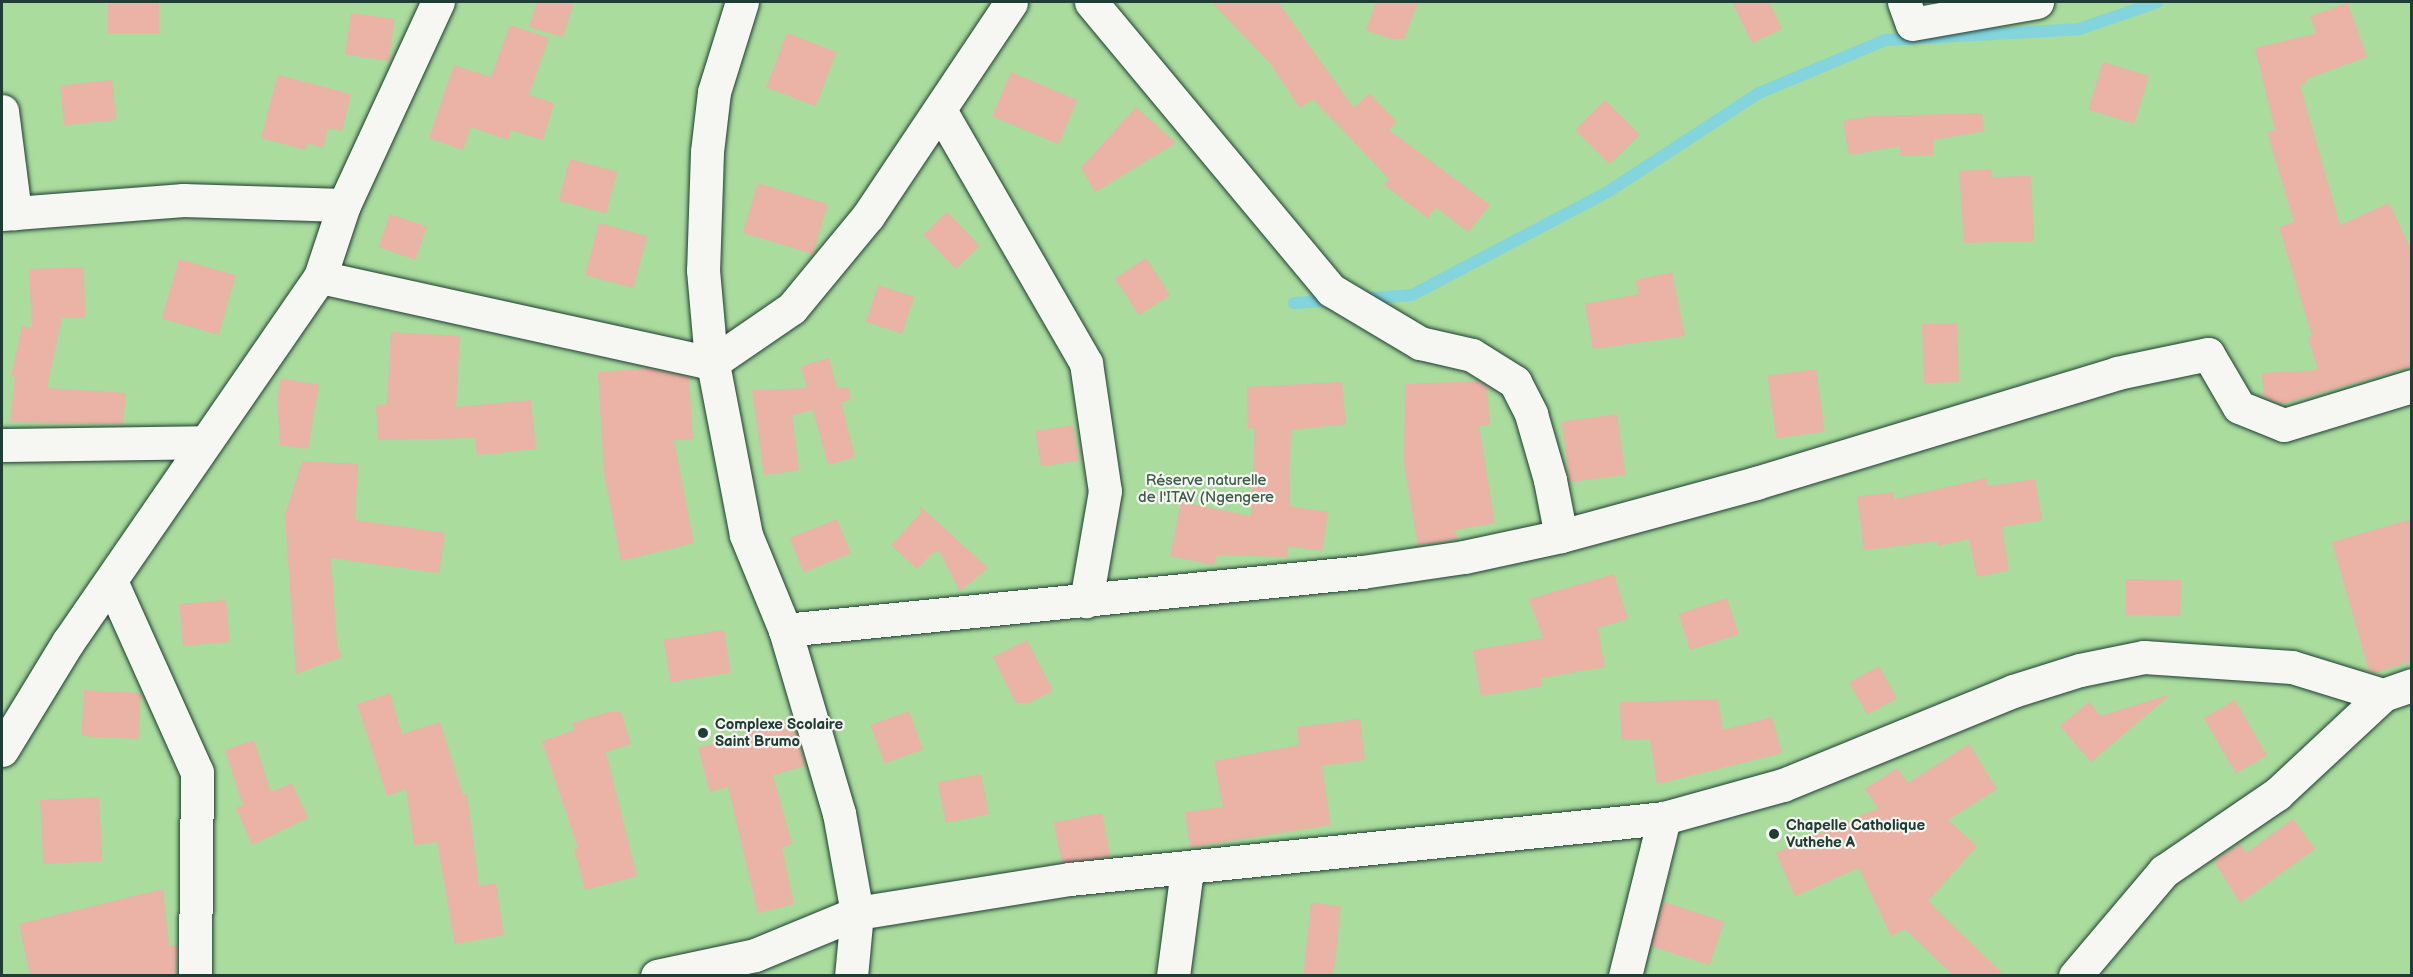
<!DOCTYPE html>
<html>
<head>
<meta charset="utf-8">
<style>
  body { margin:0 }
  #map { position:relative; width:2413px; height:977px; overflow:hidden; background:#f6f6f2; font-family:"Balsamiq Sans",sans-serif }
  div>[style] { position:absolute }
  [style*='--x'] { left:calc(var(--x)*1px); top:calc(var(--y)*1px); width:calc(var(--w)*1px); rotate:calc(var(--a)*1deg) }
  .green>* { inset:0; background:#a9dc9d; transform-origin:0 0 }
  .stream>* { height:12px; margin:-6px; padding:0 6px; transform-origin:6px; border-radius:6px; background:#83d4dc }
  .building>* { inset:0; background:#ebb2a6; transform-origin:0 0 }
  .roads { filter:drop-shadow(0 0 2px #1f3d34) drop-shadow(0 0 2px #1f3d34) }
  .minor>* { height:33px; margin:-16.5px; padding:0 16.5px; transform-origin:16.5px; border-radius:16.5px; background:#f6f6f2 }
  .dots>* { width:16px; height:16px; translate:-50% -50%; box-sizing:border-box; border:3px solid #f6f6f2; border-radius:50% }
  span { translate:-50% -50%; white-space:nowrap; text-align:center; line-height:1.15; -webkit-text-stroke:4.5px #f6f6f2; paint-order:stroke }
  .park-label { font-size:15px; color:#3b5d49 }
  .poi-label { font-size:15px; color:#1f3d34; font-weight:700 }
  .left { translate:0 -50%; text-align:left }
  .frame { position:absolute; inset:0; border:3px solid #1f3d34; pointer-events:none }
</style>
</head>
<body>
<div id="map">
  <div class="green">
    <i style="left:2px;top:2px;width:2409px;height:973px"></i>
  </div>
  <div class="stream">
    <i style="--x:1359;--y:299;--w:53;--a:-4.3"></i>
    <i style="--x:1412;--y:295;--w:223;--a:-27.8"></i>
    <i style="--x:1609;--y:191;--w:179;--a:-33.2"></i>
    <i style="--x:1759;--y:93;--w:137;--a:-22.8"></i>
    <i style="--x:1885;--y:40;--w:194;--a:-3.2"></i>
    <i style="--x:2079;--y:29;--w:83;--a:-18.9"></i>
    <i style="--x:1294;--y:303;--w:39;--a:-4"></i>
  </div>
  <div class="building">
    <i style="left:108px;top:2px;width:51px;height:31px"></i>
    <i style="clip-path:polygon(537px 2px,574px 2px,563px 37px,529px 27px)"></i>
    <i style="clip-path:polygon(1211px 2px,1278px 2px,1354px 108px,1369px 93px,1397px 122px,1389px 130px,1490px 205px,1468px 232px,1436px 207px,1428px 218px,1384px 185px,1389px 179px,1313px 99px,1300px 108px,1270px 63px)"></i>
    <i style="clip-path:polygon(1376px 2px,1418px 2px,1404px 39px,1391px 39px,1366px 30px)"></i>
    <i style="clip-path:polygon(1732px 2px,1769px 2px,1782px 29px,1752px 43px)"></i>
    <i style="clip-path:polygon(2348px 3px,2367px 57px,2306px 79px,2307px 83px,2300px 85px,2340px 225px,2389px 203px,2412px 252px,2412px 366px,2282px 404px,2264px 397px,2262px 373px,2318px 370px,2308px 337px,2312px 336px,2279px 227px,2294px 222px,2267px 132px,2275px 130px,2255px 48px,2316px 33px,2310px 16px)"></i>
    <i style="left:351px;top:13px;width:44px;height:42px;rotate:8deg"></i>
    <i style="clip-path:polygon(510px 25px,549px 38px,529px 95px,554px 103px,543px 140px,511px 130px,508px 140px,471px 127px,463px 150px,429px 138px,454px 65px,491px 77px)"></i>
    <i style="left:787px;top:33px;width:53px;height:58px;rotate:21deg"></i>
    <i style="left:2103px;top:62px;width:48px;height:50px;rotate:17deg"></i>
    <i style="left:1011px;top:72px;width:72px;height:48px;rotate:23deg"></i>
    <i style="clip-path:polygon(278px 75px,351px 94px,342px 131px,328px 128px,323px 148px,307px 143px,306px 150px,261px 138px)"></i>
    <i style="left:112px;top:80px;width:40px;height:52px;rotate:84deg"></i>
    <i style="left:1605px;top:100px;width:49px;height:42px;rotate:45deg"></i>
    <i style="clip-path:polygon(1136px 107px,1176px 143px,1095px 192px,1081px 168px)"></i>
    <i style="clip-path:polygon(1982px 113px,1984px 131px,1933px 140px,1933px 155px,1900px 156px,1900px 146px,1849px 155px,1843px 121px,1870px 116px)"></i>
    <i style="left:570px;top:159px;width:49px;height:43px;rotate:15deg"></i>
    <i style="clip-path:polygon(1991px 169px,1992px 177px,2031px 176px,2034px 241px,1964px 243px,1959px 171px)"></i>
    <i style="left:758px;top:183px;width:73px;height:52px;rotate:17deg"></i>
    <i style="left:947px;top:212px;width:47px;height:33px;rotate:46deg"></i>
    <i style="left:390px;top:214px;width:39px;height:35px;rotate:19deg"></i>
    <i style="left:599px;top:223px;width:50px;height:54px;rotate:15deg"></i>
    <i style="left:1146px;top:258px;width:44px;height:37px;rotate:57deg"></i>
    <i style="left:179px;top:259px;width:59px;height:62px;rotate:16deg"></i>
    <i style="clip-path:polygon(84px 267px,85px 318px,62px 318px,47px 388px,126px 393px,123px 424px,10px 422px,15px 377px,11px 376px,22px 326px,32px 328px,29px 269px)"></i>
    <i style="clip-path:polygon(1672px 272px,1685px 336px,1593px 349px,1585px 304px,1639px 294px,1636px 280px)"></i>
    <i style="left:878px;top:285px;width:38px;height:39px;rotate:18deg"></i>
    <i style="left:1957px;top:323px;width:59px;height:35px;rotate:88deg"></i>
    <i style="clip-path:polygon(391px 332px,460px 336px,456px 407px,531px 400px,536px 449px,477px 455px,475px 438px,378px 440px,376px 405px,387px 404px)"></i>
    <i style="clip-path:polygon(829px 358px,837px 388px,849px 387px,851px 400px,841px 402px,855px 457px,828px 465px,813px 410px,792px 415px,799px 470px,764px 475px,752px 390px,807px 388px,801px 366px)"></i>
    <i style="clip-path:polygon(649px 368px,689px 377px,693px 439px,674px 440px,694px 543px,621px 561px,604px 473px,598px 372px)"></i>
    <i style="left:1816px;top:369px;width:63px;height:49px;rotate:82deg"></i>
    <i style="clip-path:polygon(281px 378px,319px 385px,308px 449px,280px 445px,277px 398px)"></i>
    <i style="clip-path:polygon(1479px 381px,1487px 387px,1490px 425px,1479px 426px,1495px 523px,1455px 530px,1457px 539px,1418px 545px,1404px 464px,1405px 384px)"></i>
    <i style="clip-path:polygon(1342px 382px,1346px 424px,1291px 430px,1289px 506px,1328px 512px,1322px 551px,1288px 546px,1287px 557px,1217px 555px,1214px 565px,1170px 556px,1181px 502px,1251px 516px,1255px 428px,1248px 429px,1247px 387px)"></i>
    <i style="left:1617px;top:414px;width:61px;height:56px;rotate:82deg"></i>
    <i style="left:1073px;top:425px;width:36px;height:38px;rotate:81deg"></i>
    <i style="clip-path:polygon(302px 461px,358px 464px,355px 520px,445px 533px,439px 573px,331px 558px,337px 644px,342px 657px,296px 674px,285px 515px)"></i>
    <i style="clip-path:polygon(1986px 478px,1988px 486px,2035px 479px,2042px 520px,2002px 527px,2009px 570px,1977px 577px,1969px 539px,1938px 546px,1937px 541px,1864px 550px,1857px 497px,1893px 492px,1894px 499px)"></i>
    <i style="clip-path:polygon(920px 506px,988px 568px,960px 591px,939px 551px,931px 554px,917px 569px,891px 545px,921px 513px)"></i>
    <i style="left:837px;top:519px;width:37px;height:51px;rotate:68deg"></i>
    <i style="clip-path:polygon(2412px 519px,2412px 661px,2374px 673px,2369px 671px,2332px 542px)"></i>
    <i style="clip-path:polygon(1614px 574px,1628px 619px,1598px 628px,1605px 667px,1541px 678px,1542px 686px,1481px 696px,1473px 650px,1543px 638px,1529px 599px)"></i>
    <i style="left:2126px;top:579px;width:55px;height:36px;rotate:1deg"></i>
    <i style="left:1727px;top:598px;width:38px;height:51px;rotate:72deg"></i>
    <i style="left:226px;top:600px;width:42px;height:47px;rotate:85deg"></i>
    <i style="left:724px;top:630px;width:43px;height:61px;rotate:81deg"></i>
    <i style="clip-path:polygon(1027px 640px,1053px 691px,1029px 703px,1016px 703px,993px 657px)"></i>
    <i style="left:1879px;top:666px;width:37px;height:34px;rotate:61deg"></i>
    <i style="left:84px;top:690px;width:57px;height:46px;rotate:3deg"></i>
    <i style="clip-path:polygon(390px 693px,402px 734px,440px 722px,463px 795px,467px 794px,479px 886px,496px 883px,504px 935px,455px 944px,437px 842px,414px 845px,406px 789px,387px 796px,357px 704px)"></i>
    <i style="clip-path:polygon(2171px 694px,2091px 762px,2060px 726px,2089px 702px,2101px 716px)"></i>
    <i style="clip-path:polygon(1718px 699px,1723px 730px,1772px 717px,1782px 753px,1657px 784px,1650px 739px,1621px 740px,1620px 702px)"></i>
    <i style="left:2235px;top:700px;width:64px;height:36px;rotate:60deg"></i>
    <i style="left:909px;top:711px;width:41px;height:41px;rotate:70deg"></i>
    <i style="clip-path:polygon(608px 712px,621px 712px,631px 744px,606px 752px,637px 876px,585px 890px,574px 849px,578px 848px,542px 741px,575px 730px,572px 723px)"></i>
    <i style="clip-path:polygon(1360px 719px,1365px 760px,1322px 766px,1331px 825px,1190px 847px,1185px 812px,1223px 807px,1214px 761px,1299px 745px,1297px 727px)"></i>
    <i style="clip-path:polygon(792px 720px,805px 766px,773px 775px,792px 844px,782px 847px,794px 904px,758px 913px,728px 787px,710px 792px,698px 748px)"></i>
    <i style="clip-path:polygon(254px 740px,271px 792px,292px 783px,308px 818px,252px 845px,236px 808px,243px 805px,225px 750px)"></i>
    <i style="clip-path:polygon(1969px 744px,1997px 789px,1948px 820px,1977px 846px,1928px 901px,2004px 975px,1953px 975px,1905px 929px,1891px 936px,1859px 868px,1795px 896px,1776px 853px,1878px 808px,1865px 789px,1897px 768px,1908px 783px)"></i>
    <i style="left:981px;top:774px;width:41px;height:44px;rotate:79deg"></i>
    <i style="left:99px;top:797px;width:64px;height:59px;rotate:87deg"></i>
    <i style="left:1102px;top:813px;width:44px;height:49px;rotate:79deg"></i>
    <i style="clip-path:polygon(2293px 819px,2315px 849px,2240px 903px,2214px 861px,2241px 844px,2246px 853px)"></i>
    <i style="clip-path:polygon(163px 889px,169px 945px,177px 945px,176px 975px,30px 975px,19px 924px)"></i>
    <i style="left:1664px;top:902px;width:63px;height:46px;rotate:18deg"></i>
    <i style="left:1311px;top:903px;width:30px;height:72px;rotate:6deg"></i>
  </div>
  <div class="roads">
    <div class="minor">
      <i style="--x:742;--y:2;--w:94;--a:107.3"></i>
      <i style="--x:714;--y:92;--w:60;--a:96.7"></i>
      <i style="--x:707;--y:152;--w:118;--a:91.9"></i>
      <i style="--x:703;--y:270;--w:78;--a:84.9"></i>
      <i style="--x:710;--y:348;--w:190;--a:79.1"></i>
      <i style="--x:746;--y:535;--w:103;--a:67.7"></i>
      <i style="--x:785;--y:630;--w:191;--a:73.6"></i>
      <i style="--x:839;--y:813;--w:102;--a:79.8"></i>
      <i style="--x:857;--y:913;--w:63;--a:95.4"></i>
      <i style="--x:1091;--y:2;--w:375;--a:50.2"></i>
      <i style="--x:1331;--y:290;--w:104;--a:30.8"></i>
      <i style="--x:1420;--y:343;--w:53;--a:13"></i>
      <i style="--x:1472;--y:355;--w:51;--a:32.1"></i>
      <i style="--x:1515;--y:382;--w:36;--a:63"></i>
      <i style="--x:1531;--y:414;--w:69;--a:73.9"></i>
      <i style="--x:1550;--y:480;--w:57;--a:78.9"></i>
      <i style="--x:1904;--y:2;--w:23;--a:70"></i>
      <i style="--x:1912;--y:24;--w:127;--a:-10"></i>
      <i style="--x:940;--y:110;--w:292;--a:60"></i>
      <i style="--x:1086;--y:363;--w:129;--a:81.6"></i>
      <i style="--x:1105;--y:491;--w:112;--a:99.8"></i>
      <i style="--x:2;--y:111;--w:103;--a:82.7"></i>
      <i style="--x:2;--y:214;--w:182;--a:-4.4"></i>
      <i style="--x:183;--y:200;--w:161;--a:1.8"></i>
      <i style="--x:320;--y:277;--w:401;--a:12.4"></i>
      <i style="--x:712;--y:363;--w:97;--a:-34.5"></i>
      <i style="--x:792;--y:308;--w:119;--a:-50.4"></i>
      <i style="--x:868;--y:216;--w:257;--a:-56.2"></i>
      <i style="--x:2;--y:445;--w:203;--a:-0.8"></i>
      <i style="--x:111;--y:581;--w:209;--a:65.8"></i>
      <i style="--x:197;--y:772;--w:204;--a:90.6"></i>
      <i style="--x:785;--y:630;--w:580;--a:-5.74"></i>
      <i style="--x:1362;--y:572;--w:103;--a:-8.4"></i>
      <i style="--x:1464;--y:557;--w:99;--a:-12.2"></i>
      <i style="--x:1561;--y:536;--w:202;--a:-15.2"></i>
      <i style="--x:1756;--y:483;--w:377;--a:-16.9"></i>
      <i style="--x:2117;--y:373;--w:93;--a:-11.8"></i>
      <i style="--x:2208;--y:354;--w:61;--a:59.7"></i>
      <i style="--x:2239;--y:407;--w:48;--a:21.8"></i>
      <i style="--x:2284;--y:425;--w:134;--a:-16.9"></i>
      <i style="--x:2;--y:750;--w:127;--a:-58.6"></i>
      <i style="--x:68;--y:642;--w:444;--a:-55.4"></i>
      <i style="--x:320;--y:277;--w:76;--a:-71.6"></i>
      <i style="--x:344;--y:205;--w:224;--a:-65.2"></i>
      <i style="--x:657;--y:976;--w:100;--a:-12.1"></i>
      <i style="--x:755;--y:955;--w:110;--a:-22.4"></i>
      <i style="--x:857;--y:913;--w:216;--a:-9.1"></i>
      <i style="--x:1070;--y:879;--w:597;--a:-5.86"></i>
      <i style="--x:1664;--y:818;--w:123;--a:-15.5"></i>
      <i style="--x:1783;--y:785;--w:248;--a:-22.2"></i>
      <i style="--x:2013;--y:691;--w:70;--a:-17.4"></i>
      <i style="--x:2080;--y:670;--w:65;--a:-11.5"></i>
      <i style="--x:2144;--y:657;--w:148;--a:3.9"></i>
      <i style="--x:2292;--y:667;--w:95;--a:17.1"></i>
      <i style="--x:2383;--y:695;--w:31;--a:-19"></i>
      <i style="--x:1173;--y:976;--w:107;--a:-82.5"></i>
      <i style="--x:1625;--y:976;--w:163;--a:-76.1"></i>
      <i style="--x:2075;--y:976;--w:138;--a:-49.7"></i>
      <i style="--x:2164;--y:871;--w:137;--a:-34.3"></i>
      <i style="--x:2277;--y:794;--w:145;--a:-43"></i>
    </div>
  </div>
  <div class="dots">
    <i style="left:703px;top:733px;background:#1f3d34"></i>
    <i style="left:1774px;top:834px;background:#1f3d34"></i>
  </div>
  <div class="park-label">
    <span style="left:1206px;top:489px">Réserve naturelle<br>de l'ITAV (Ngengere</span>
  </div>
  <div class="poi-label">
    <span class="left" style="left:715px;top:733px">Complexe Scolaire<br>Saint Brumo</span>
    <span class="left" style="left:1786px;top:834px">Chapelle Catholique<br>Vuthehe A</span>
  </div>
  <div class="frame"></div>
</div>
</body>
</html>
